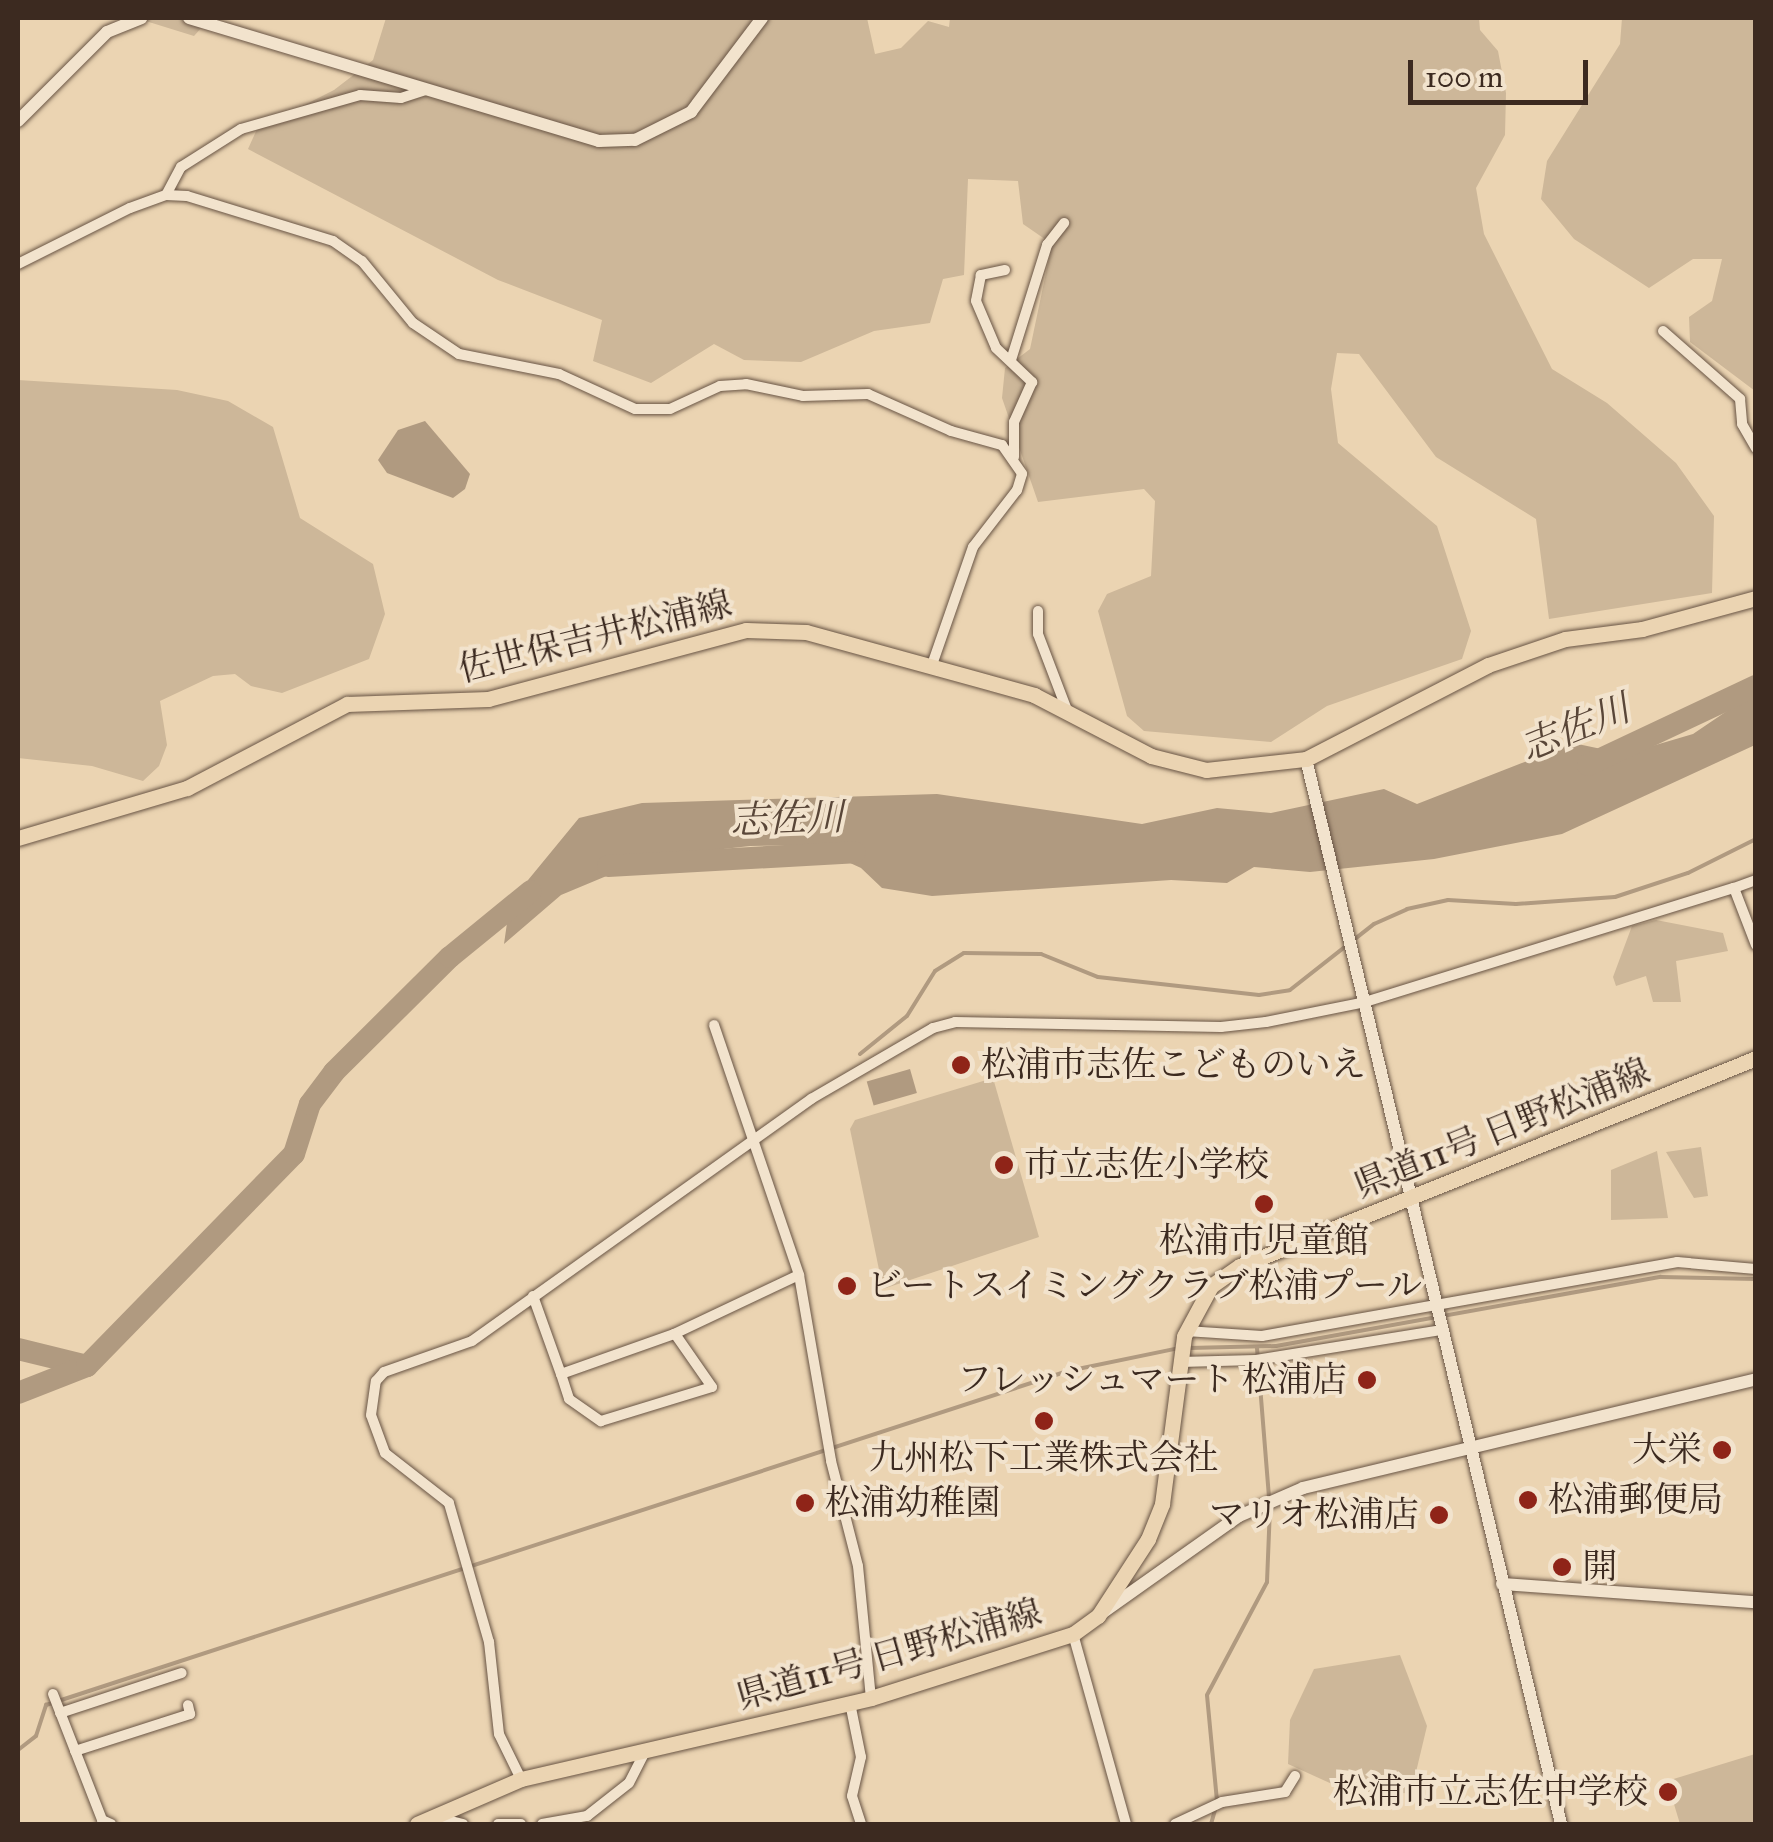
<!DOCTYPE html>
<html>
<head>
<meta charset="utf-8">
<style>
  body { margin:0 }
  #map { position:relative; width:1773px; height:1842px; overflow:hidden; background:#ebd4b2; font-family:"IM FELL Great Primer","Noto Serif JP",serif }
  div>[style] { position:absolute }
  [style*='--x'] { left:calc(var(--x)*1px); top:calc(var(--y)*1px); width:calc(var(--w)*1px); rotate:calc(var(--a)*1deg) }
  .green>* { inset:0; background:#cdb799 }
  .water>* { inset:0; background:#b09a80; transform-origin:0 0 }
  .stream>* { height:4px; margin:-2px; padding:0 2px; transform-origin:2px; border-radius:2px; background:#b09a80 }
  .river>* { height:22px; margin:-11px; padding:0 11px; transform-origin:11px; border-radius:11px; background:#b09a80 }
  .roads { filter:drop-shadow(0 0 2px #685444) drop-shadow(0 0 2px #685444) }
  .minor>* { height:10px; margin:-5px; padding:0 5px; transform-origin:5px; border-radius:5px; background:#f2e3cd }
  .tertiary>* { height:12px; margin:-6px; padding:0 6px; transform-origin:6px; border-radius:6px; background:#f2e3cd }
  .primary>* { height:15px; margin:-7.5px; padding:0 7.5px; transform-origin:7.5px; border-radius:7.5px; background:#ebd4b2 }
  .dots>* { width:28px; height:28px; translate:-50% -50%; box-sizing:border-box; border:5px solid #f2e3cd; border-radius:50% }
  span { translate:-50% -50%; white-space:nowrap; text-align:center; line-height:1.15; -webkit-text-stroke:8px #f2e3cd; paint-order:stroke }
  .street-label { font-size:35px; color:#3c2a20 }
  .poi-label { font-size:35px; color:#3c2a20 }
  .left { translate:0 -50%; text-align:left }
  .right { translate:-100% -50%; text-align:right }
  .water-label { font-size:38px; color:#594638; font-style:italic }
  .frame { position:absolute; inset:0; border:20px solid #3c2a20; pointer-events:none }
  .scale { position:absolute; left:1408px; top:60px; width:180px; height:45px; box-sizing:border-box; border:5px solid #3c2a20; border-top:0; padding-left:12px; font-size:30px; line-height:35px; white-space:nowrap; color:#3c2a20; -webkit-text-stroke:8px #f2e3cd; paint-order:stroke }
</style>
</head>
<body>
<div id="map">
  <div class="green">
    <i style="clip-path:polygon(136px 18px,210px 18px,194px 36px)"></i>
    <i style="clip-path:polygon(386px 18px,867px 18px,875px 54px,901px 48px,928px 21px,949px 27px,950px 18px,1479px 18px,1480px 30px,1498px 51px,1506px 93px,1505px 135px,1476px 188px,1484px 234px,1552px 369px,1607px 403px,1676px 463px,1714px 516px,1712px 593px,1549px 619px,1536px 519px,1436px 457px,1359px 354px,1337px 353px,1331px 389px,1338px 443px,1437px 526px,1471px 631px,1462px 659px,1327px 706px,1271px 742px,1144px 731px,1127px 716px,1098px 611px,1107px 594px,1151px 576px,1155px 501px,1144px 489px,1038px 502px,1002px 398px,1005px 368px,1030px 349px,1052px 244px,1023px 224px,1018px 181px,968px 179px,964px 275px,943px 279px,930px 323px,874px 331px,801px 362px,744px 360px,714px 344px,651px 383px,593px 361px,602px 320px,498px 280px,248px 149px,257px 129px,334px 90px,373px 60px)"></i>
    <i style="clip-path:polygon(1622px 18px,1755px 18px,1755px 391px,1690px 342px,1689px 317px,1712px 301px,1722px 259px,1693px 259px,1649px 288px,1574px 239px,1541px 199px,1547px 161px,1620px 44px)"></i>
    <i style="clip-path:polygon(18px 380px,177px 390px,228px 401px,273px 427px,300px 518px,373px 564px,385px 614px,369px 659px,282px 693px,251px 686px,235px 674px,213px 676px,160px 701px,167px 745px,159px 766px,143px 781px,92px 766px,18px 758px)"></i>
    <i style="clip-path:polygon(1656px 920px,1723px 933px,1728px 951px,1676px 961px,1681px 1002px,1653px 1002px,1646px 976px,1616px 986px,1613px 977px,1632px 926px)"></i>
    <i style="clip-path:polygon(993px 1078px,1039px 1237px,883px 1289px,850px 1129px,855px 1120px)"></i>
    <i style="clip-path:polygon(1701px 1147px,1708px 1196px,1694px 1198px,1666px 1152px)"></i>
    <i style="clip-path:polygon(1657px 1151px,1668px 1218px,1611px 1220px,1611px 1170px)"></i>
    <i style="clip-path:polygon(1400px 1655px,1427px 1726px,1411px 1793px,1354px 1794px,1288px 1764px,1290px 1720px,1314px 1669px)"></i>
    <i style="clip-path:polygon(1755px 1754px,1755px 1824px,1680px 1824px,1667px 1781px)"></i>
  </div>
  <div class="water">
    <i style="clip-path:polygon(425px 421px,470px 474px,465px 489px,453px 498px,387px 473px,378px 460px,398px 430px)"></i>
    <i style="clip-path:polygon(1755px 692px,1755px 745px,1562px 834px,1434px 859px,1310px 872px,1254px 867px,1227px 883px,1171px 880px,932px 896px,882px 888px,861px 868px,811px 845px,750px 846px,652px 857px,561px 895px,504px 944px,510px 902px,579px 818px,642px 803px,937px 794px,1142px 824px,1217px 808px,1271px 813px,1384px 789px,1417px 804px,1573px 743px,1625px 754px,1693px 734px)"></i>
    <i style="left:910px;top:1069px;width:25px;height:45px;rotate:74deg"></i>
  </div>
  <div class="stream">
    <i style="--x:860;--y:1054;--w:60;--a:-39"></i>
    <i style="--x:907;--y:1016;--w:53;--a:-58.1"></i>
    <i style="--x:935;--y:971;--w:34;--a:-32"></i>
    <i style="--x:964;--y:953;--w:77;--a:0.7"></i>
    <i style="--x:1041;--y:954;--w:61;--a:22"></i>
    <i style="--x:1098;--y:977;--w:162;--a:6.4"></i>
    <i style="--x:1259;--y:995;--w:31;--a:-9"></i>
    <i style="--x:1290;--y:990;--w:107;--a:-38.2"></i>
    <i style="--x:1374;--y:924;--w:36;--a:-24"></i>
    <i style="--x:1407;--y:909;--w:42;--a:-12.4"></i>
    <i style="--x:1448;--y:900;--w:68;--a:3.4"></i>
    <i style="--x:1516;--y:904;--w:99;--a:-4"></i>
    <i style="--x:1615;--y:897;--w:77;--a:-18.2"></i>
    <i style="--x:1688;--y:873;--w:76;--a:-26.6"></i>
    <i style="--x:1189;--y:1348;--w:87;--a:-1.3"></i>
    <i style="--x:1276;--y:1346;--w:391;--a:-10.2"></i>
    <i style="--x:1661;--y:1277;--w:95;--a:1.2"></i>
    <i style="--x:1257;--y:1348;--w:150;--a:85.4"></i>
    <i style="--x:18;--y:1750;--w:23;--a:-38"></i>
    <i style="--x:36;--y:1736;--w:33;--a:-72"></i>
    <i style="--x:46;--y:1705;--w:1075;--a:-18.1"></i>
    <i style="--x:1068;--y:1371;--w:113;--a:-11.7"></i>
    <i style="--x:1217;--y:1801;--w:106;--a:-95.4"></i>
    <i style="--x:1207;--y:1695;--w:128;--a:-62"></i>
    <i style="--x:1267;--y:1582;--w:75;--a:-87.7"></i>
    <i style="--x:1211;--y:1824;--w:15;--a:-74"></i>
  </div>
  <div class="river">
    <i style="--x:1588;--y:765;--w:186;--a:-25.2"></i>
    <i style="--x:608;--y:866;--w:247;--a:-3.2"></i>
    <i style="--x:18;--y:1349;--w:71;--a:13.8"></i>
    <i style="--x:18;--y:1393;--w:74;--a:-21.4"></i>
    <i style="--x:87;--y:1366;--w:296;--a:-45.7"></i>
    <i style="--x:294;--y:1154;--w:52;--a:-72.3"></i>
    <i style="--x:310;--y:1104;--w:40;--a:-53"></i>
    <i style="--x:334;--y:1072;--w:163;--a:-44.8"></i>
    <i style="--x:450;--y:957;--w:104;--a:-39.2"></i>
  </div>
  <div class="roads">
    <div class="minor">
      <i style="--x:166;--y:195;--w:32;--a:-62"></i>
      <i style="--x:181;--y:167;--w:71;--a:-32.3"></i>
      <i style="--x:241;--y:129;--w:124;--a:-15.9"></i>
      <i style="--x:360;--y:95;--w:41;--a:4.2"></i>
      <i style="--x:401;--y:98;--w:25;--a:-18"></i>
      <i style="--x:18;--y:264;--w:125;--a:-26.6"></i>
      <i style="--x:130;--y:208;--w:38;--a:-20"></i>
      <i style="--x:166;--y:195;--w:21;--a:3"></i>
      <i style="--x:187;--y:196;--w:153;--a:17.1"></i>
      <i style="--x:333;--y:241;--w:35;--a:35"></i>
      <i style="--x:362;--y:261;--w:80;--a:50.6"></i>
      <i style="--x:413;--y:323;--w:55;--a:34"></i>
      <i style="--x:459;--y:354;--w:102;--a:11.3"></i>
      <i style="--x:559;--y:374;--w:84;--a:24.7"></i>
      <i style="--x:635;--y:409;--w:35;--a:0"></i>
      <i style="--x:670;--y:409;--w:55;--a:-24.7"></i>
      <i style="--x:720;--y:386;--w:26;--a:-4"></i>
      <i style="--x:746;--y:384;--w:58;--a:11.9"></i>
      <i style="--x:803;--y:396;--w:65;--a:-1.8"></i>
      <i style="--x:868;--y:394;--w:91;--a:24"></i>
      <i style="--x:951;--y:431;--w:53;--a:15.4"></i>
      <i style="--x:1002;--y:445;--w:35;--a:55"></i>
      <i style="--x:1022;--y:474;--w:17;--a:107"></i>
      <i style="--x:1017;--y:490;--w:72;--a:127.7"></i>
      <i style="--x:973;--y:547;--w:125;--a:109.2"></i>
      <i style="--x:1005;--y:270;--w:25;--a:168"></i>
      <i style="--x:981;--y:275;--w:26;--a:101"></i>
      <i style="--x:976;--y:301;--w:51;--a:66.9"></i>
      <i style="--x:996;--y:348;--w:50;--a:43.4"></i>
      <i style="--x:1032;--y:382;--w:44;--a:114.2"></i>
      <i style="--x:1014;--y:422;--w:35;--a:90"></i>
      <i style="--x:1663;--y:331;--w:103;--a:41.4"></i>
      <i style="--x:1740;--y:399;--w:25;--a:85"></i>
      <i style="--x:1742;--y:424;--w:28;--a:60"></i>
      <i style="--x:1011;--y:360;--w:121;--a:-72.6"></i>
      <i style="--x:1047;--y:245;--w:28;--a:-52"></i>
      <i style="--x:1038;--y:611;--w:23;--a:90"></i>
      <i style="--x:1038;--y:634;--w:81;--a:69.1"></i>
      <i style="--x:1734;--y:888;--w:23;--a:-20"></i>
      <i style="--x:714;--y:1025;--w:264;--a:71.2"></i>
      <i style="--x:799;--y:1275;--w:189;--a:80.2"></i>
      <i style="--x:831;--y:1461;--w:108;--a:75.6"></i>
      <i style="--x:858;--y:1566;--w:133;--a:84.4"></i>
      <i style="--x:533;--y:1296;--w:83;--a:70.3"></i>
      <i style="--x:561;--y:1374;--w:120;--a:-19.5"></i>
      <i style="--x:674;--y:1334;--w:138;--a:-25.3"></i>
      <i style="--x:1186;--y:1331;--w:76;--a:3.8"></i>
      <i style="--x:1262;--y:1336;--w:422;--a:-10.1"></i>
      <i style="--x:1677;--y:1262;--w:79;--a:5.1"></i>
      <i style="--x:1180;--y:1362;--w:76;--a:-1.5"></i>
      <i style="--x:1256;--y:1360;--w:187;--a:-9.2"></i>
      <i style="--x:561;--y:1374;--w:26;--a:72"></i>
      <i style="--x:569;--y:1399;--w:39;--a:35"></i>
      <i style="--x:601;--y:1421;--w:116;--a:-17"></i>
      <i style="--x:712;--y:1387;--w:65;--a:-124.9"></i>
      <i style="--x:1073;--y:1634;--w:197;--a:74.4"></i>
      <i style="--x:53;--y:1694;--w:135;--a:68.7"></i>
      <i style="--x:102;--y:1820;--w:10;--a:24"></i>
      <i style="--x:850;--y:1703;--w:55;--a:78.5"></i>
      <i style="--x:861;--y:1757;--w:40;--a:103"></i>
      <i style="--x:852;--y:1796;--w:29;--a:72"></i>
      <i style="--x:60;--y:1713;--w:128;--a:-18.2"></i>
      <i style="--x:75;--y:1751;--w:121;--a:-17.8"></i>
      <i style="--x:190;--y:1714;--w:9;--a:-103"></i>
      <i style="--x:521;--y:1779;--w:50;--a:-116.1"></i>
      <i style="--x:499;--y:1734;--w:93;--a:-96.2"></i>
      <i style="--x:489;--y:1642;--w:145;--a:-106.1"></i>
      <i style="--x:449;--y:1503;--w:81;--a:-142"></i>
      <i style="--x:385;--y:1453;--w:40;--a:-110.2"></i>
      <i style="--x:371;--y:1415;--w:34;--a:-82"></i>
      <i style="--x:376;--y:1381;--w:12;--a:-48"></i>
      <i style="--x:384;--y:1372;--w:93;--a:-19.4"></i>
      <i style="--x:472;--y:1341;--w:417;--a:-35.5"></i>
      <i style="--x:811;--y:1099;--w:141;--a:-30.2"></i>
      <i style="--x:933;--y:1028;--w:23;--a:-15"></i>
      <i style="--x:955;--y:1022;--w:266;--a:1.1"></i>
      <i style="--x:1221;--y:1027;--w:45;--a:-6.3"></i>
      <i style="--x:1266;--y:1022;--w:101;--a:-11.4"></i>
      <i style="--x:1365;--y:1002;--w:386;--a:-17.2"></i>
      <i style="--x:1734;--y:888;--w:61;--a:68.9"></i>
      <i style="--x:435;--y:1817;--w:29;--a:14"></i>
      <i style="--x:498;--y:1824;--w:23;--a:0"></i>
      <i style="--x:542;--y:1824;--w:46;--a:-10.1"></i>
      <i style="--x:587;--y:1816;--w:53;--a:-38.2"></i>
      <i style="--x:629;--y:1783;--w:36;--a:-63"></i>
      <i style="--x:1175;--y:1824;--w:52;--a:-25.1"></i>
      <i style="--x:1222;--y:1802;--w:64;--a:-9"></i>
      <i style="--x:1285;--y:1792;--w:19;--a:-58"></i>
    </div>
    <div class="tertiary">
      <i style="--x:189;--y:18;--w:428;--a:16.7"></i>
      <i style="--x:599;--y:141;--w:36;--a:-2"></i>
      <i style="--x:635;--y:140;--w:63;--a:-26.6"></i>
      <i style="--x:691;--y:112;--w:118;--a:-52.9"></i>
      <i style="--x:18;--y:121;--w:126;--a:-45"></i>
      <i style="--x:107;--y:32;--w:37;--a:-22"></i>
      <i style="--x:1306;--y:759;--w:1095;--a:76.53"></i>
      <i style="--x:1502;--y:1584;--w:255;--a:4.1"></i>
      <i style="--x:1102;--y:1613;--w:168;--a:-35.3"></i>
      <i style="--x:1239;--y:1516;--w:70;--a:-23.6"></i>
      <i style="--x:1303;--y:1488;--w:466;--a:-13.5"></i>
    </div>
    <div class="primary">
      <i style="--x:18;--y:838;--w:176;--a:-16.5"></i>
      <i style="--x:187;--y:788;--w:181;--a:-27.7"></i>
      <i style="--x:347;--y:704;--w:141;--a:-2"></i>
      <i style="--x:488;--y:699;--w:267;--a:-15"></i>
      <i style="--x:746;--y:630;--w:60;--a:1.9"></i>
      <i style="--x:806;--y:632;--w:237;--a:15.4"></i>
      <i style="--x:1034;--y:695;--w:132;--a:27.5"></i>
      <i style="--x:1151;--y:756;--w:57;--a:14.3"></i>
      <i style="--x:1206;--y:770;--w:101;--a:-6.3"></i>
      <i style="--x:1306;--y:759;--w:205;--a:-27.3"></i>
      <i style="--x:1488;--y:665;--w:81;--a:-18.7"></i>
      <i style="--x:1565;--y:639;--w:78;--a:-7.4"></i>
      <i style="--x:1642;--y:629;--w:118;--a:-15.2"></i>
      <i style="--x:417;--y:1824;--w:113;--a:-23.4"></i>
      <i style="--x:521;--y:1779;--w:359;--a:-13"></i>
      <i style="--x:871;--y:1698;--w:212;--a:-17.6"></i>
      <i style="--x:1073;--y:1634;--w:31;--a:-36"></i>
      <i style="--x:1098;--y:1616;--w:92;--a:-57"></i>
      <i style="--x:1148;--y:1539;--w:38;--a:-68"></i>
      <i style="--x:1162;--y:1504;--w:169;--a:-82.5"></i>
      <i style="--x:1184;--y:1336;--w:57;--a:-61.6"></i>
      <i style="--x:1211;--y:1286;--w:35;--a:-35"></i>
      <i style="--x:1240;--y:1266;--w:556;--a:-21.95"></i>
    </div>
  </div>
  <div class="dots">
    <i style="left:961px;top:1065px;background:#8f2418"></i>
    <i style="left:1004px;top:1165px;background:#8f2418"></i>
    <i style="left:1264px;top:1204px;background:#8f2418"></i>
    <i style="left:847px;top:1286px;background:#8f2418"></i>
    <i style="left:1367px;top:1380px;background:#8f2418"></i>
    <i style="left:1044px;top:1421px;background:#8f2418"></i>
    <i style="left:1722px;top:1450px;background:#8f2418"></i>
    <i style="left:1528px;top:1500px;background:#8f2418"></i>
    <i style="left:805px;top:1503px;background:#8f2418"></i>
    <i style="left:1439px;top:1515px;background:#8f2418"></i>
    <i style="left:1562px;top:1567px;background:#8f2418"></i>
    <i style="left:1668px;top:1792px;background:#8f2418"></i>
  </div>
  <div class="street-label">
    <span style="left:595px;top:637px;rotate:-14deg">佐世保吉井松浦線</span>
    <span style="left:1502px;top:1129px;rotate:-22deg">県道11号 日野松浦線</span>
    <span style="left:889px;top:1655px;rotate:-16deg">県道11号 日野松浦線</span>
  </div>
  <div class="poi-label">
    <span class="left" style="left:981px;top:1065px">松浦市志佐こどものいえ</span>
    <span class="left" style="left:1024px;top:1165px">市立志佐小学校</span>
    <span style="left:1264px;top:1241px">松浦市児童館</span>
    <span class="left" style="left:867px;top:1286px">ビートスイミングクラブ松浦プール</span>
    <span class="right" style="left:1347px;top:1380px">フレッシュマート 松浦店</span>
    <span class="right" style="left:1702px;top:1450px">大栄</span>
    <span style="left:1044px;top:1458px">九州松下工業株式会社</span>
    <span class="left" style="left:1548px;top:1500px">松浦郵便局</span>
    <span class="left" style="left:825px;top:1503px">松浦幼稚園</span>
    <span class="right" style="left:1419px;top:1515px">マリオ松浦店</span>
    <span class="left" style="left:1582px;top:1567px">開</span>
    <span class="right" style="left:1648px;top:1792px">松浦市立志佐中学校</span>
  </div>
  <div class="water-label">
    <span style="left:1575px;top:728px;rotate:-22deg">志佐川</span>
    <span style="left:787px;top:819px;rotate:-2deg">志佐川</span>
  </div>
  <div class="frame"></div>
  <div class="scale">100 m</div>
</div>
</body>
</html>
